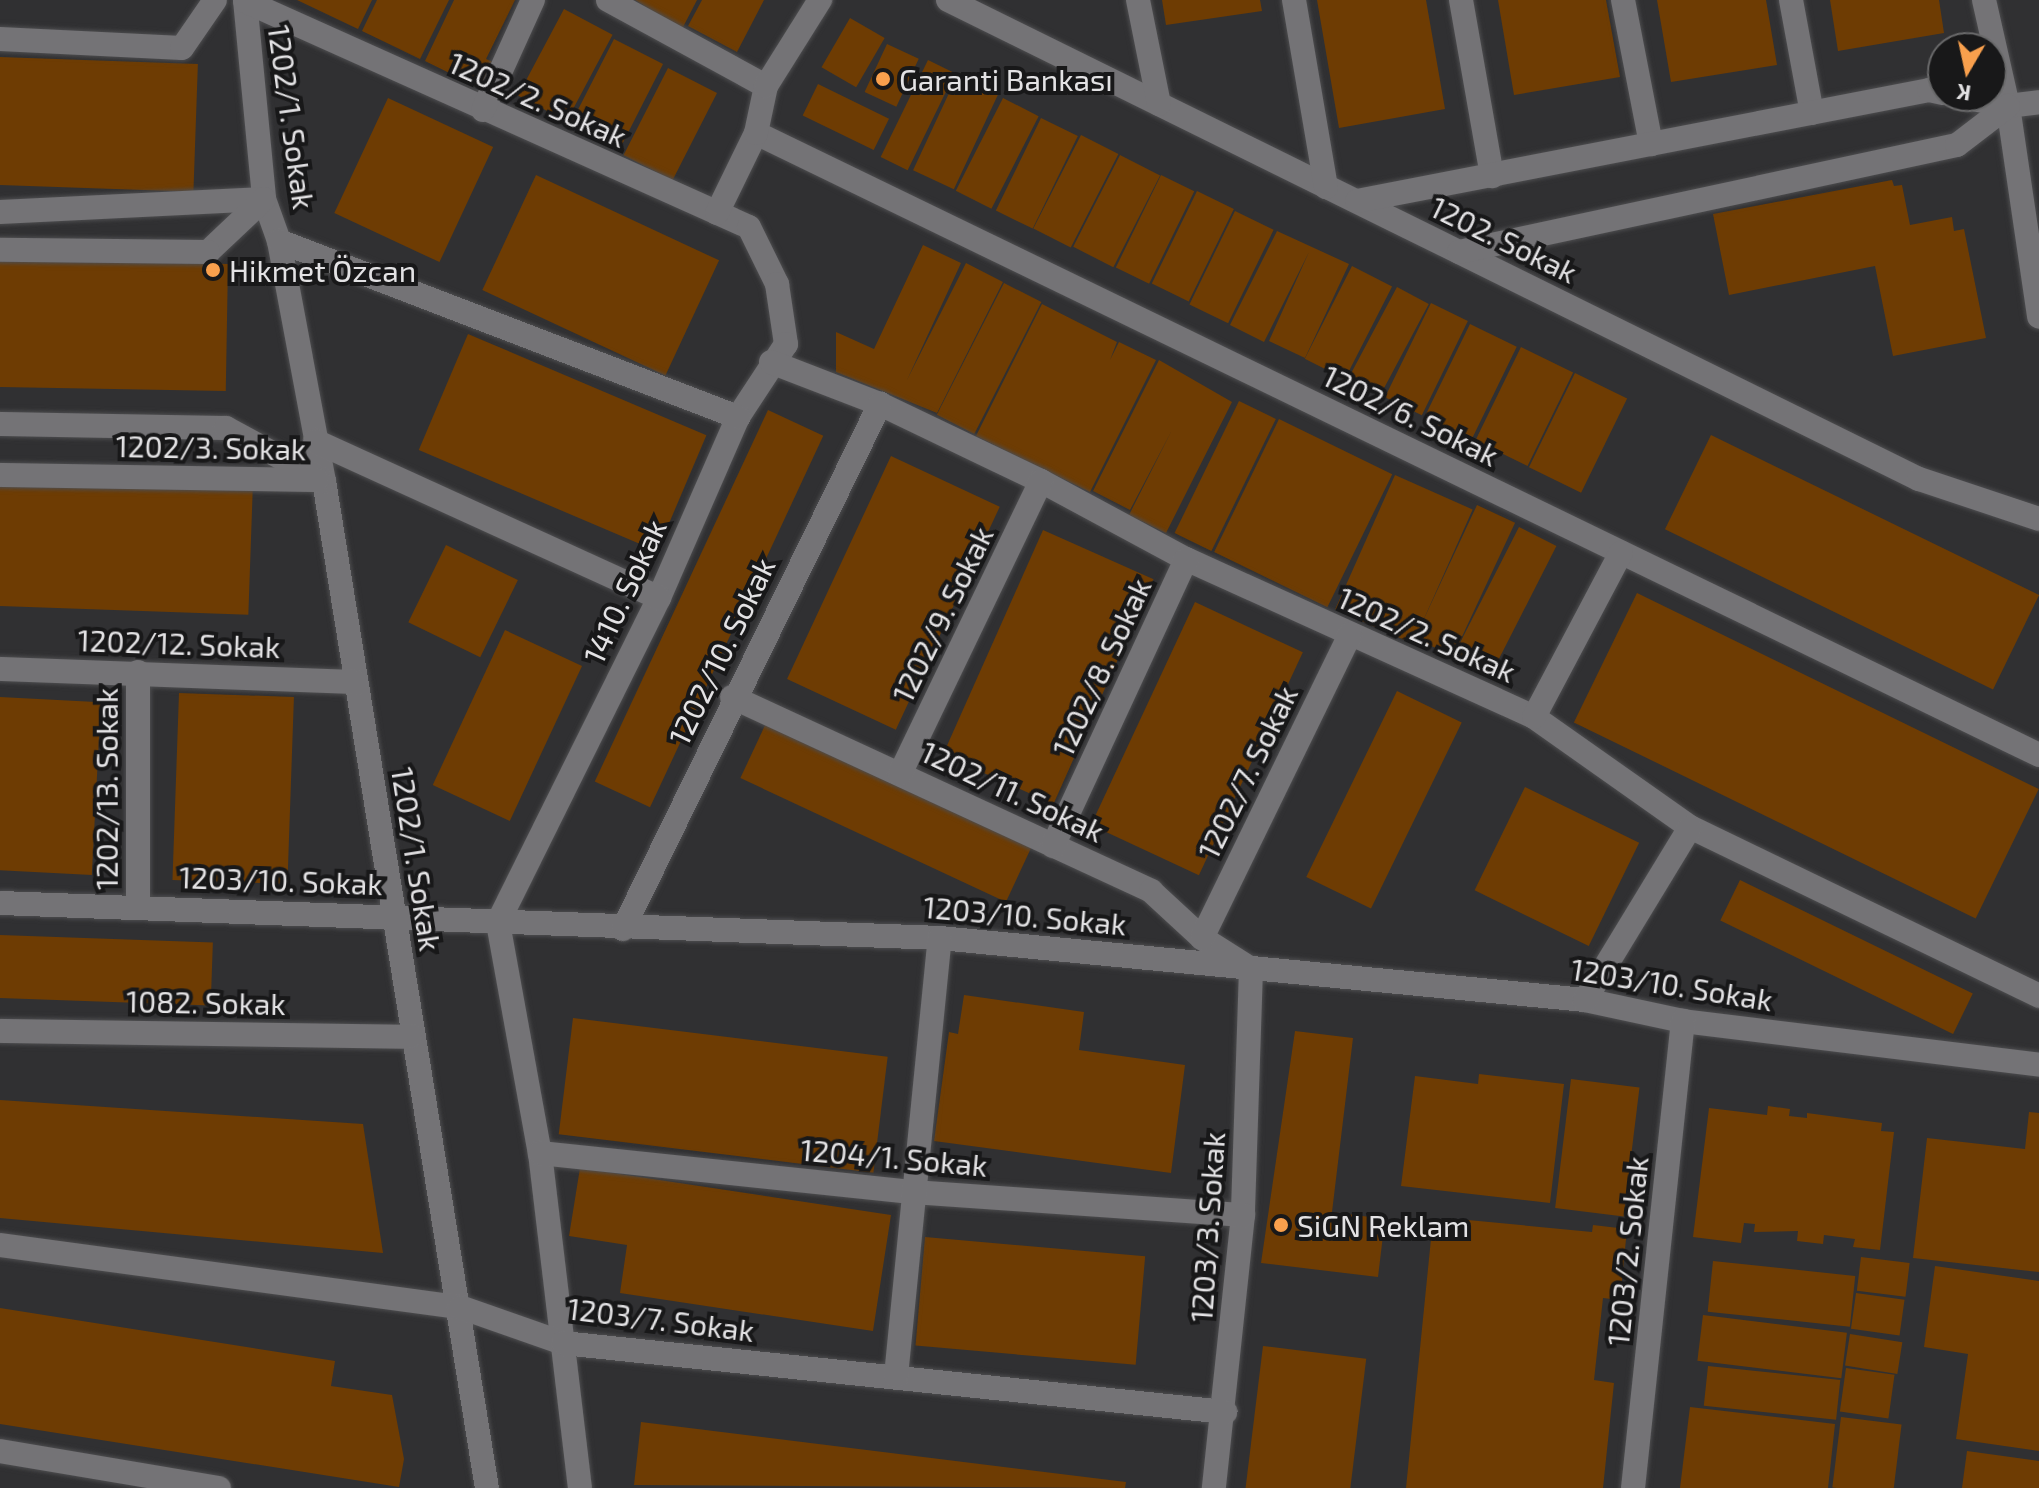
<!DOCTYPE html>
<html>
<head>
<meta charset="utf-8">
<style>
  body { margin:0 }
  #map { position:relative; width:2039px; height:1488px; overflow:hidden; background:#303032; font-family:"Exo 2",sans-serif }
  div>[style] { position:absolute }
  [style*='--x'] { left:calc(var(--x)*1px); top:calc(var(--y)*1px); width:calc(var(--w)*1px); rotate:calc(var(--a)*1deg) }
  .building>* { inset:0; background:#6e3c03; transform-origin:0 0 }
  .roads { filter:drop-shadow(0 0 2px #4d4d4f) drop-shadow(0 0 2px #4d4d4f) }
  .minor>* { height:24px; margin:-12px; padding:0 12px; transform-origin:12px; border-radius:12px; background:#747376 }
  .dots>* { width:22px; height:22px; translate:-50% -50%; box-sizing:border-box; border:4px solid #181819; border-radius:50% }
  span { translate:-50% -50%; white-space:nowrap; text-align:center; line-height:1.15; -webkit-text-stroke:8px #181819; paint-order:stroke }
  .poi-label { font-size:30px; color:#e3e2e4 }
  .left { translate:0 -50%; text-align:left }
  .street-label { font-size:30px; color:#e3e2e4 }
  .north { position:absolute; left:1927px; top:32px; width:80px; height:80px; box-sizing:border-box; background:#181819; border:2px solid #69696a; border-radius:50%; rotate:189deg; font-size:22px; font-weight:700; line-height:32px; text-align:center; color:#e3e2e4 }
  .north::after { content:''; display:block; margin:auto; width:28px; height:36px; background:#f9a04d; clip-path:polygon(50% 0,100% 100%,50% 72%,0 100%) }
</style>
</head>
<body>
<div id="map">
  <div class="building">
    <i style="clip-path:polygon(297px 0,372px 0,358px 29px)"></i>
    <i style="clip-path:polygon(377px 0,449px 0,420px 59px,362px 31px)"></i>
    <i style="clip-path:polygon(454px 0,515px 0,486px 59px,493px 62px,480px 88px,425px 61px)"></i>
    <i style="clip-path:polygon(635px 0,697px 0,682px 29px)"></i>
    <i style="clip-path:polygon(702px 0,764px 0,737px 52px,688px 26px)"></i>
    <i style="clip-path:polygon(1162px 0,1260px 0,1262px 11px,1166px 25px)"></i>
    <i style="clip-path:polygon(1317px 0,1426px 0,1445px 109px,1339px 128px)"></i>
    <i style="clip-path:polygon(1498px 0,1606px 0,1620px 77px,1514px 95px)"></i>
    <i style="clip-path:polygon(1657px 0,1766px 0,1777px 65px,1671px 82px)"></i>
    <i style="clip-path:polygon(1830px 0,1939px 0,1944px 33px,1838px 51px)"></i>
    <i style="left:564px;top:9px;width:55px;height:98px;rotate:28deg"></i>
    <i style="left:850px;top:18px;width:40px;height:57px;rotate:30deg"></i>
    <i style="left:614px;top:39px;width:55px;height:97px;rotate:27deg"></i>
    <i style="left:887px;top:44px;width:35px;height:53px;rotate:25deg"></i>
    <i style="left:0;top:57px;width:198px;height:128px;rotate:2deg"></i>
    <i style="left:928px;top:60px;width:30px;height:108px;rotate:26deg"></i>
    <i style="left:668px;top:68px;width:55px;height:98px;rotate:27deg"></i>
    <i style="left:957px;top:76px;width:45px;height:104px;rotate:25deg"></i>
    <i style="left:818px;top:84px;width:79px;height:35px;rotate:26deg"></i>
    <i style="left:388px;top:98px;width:116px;height:127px;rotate:25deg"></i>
    <i style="left:1003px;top:98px;width:40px;height:104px;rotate:27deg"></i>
    <i style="left:1041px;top:118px;width:41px;height:103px;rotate:26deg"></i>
    <i style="left:1081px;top:135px;width:42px;height:105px;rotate:27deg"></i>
    <i style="left:1120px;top:155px;width:45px;height:103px;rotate:27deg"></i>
    <i style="left:536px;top:175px;width:202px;height:127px;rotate:25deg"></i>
    <i style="left:1161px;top:175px;width:37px;height:103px;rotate:26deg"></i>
    <i style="clip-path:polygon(1892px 180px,1894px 186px,1902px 185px,1910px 225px,1952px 217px,1954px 231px,1964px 229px,1986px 338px,1893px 356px,1875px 266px,1729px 295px,1713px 214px)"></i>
    <i style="left:1197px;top:191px;width:41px;height:103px;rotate:26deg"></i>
    <i style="left:1235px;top:211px;width:43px;height:104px;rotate:26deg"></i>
    <i style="clip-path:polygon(1277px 231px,1349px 264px,1305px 358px,1269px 341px,1309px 252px,1264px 342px,1230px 325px)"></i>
    <i style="clip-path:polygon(923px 245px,961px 263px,907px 380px,966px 263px,1003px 282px,937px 413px,836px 372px,836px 332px,874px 349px)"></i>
    <i style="left:0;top:260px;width:228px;height:127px;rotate:1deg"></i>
    <i style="left:1352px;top:266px;width:45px;height:104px;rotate:27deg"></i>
    <i style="left:1004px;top:283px;width:42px;height:148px;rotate:27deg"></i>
    <i style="left:1397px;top:287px;width:36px;height:102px;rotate:28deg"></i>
    <i style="left:1431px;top:303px;width:41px;height:105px;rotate:26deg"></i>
    <i style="clip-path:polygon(1042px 304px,1117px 342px,1110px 360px,1119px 342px,1156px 360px,1090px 492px,976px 436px)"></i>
    <i style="left:1470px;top:324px;width:52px;height:105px;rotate:26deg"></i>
    <i style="left:468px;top:334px;width:259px;height:126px;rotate:23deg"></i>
    <i style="left:1521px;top:347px;width:58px;height:104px;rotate:26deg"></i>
    <i style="clip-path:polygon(1159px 360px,1232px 402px,1166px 533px,1129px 515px,1172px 430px,1130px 510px,1093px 491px)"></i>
    <i style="left:1575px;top:373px;width:58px;height:105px;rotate:26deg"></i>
    <i style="left:1239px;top:401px;width:41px;height:147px;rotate:26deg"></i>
    <i style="left:768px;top:410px;width:61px;height:410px;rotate:25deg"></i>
    <i style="left:1279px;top:419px;width:126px;height:148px;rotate:26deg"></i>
    <i style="left:1711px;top:435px;width:365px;height:105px;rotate:26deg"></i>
    <i style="left:891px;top:456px;width:120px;height:246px;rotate:25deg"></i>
    <i style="left:1395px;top:475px;width:85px;height:147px;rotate:24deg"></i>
    <i style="left:0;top:477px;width:253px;height:129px;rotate:2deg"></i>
    <i style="left:1477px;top:505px;width:42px;height:147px;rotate:25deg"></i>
    <i style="left:1519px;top:527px;width:42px;height:147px;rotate:27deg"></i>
    <i style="left:1043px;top:530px;width:121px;height:246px;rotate:24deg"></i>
    <i style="left:446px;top:545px;width:80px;height:86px;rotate:26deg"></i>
    <i style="left:1637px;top:593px;width:447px;height:144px;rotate:26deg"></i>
    <i style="left:1195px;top:602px;width:119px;height:246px;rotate:25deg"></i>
    <i style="left:505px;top:630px;width:85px;height:171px;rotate:25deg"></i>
    <i style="left:1397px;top:691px;width:72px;height:207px;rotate:26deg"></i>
    <i style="left:179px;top:693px;width:115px;height:187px;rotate:2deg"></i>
    <i style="left:0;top:697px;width:101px;height:173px;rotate:3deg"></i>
    <i style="left:767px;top:721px;width:293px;height:63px;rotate:25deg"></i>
    <i style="left:1525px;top:787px;width:127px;height:115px;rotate:26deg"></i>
    <i style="left:1740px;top:880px;width:259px;height:45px;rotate:26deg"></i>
    <i style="left:0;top:935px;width:213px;height:63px;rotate:2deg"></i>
    <i style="clip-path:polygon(964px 995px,1084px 1012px,1079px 1050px,1185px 1065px,1171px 1173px,934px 1141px,949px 1032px,958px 1034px)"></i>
    <i style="left:573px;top:1018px;width:317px;height:117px;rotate:7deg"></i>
    <i style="clip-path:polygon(1295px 1031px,1353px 1038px,1332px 1212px,1385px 1219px,1378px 1277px,1261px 1263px)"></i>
    <i style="clip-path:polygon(1479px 1074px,1564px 1084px,1550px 1203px,1401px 1186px,1415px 1076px,1478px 1084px)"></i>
    <i style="left:1571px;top:1079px;width:69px;height:130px;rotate:7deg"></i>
    <i style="clip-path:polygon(0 1100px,363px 1124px,383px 1253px,0 1218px)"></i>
    <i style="clip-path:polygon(1768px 1106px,1790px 1109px,1789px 1116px,1807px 1118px,1807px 1113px,1882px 1123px,1881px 1131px,1894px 1132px,1880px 1250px,1853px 1247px,1855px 1239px,1824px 1235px,1823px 1244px,1797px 1241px,1798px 1231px,1754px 1232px,1755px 1224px,1744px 1223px,1741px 1243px,1693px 1237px,1709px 1108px,1767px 1115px)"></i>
    <i style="clip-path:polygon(2029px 1112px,2039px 1113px,2039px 1272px,1913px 1258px,1927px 1138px,2025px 1149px)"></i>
    <i style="clip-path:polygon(580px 1168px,891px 1215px,873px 1331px,620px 1293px,627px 1245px,569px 1236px)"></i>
    <i style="clip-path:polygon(1468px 1220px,1592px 1232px,1593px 1225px,1627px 1229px,1620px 1300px,1603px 1298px,1594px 1380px,1614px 1383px,1603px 1488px,1406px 1488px,1432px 1229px,1467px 1232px)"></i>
    <i style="left:925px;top:1237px;width:221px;height:109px;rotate:5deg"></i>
    <i style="left:1861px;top:1257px;width:49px;height:34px;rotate:7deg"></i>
    <i style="left:1713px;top:1261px;width:143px;height:51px;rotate:6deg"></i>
    <i style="clip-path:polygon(1935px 1266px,2039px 1281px,2039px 1451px,1956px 1439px,1968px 1354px,1924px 1347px)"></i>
    <i style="left:1856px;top:1293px;width:49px;height:36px;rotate:8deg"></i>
    <i style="clip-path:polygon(0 1308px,335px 1361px,331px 1386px,392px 1395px,404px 1459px,399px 1487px,0 1424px)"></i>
    <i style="left:1703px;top:1315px;width:145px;height:46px;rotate:7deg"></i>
    <i style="left:1850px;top:1334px;width:53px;height:32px;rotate:9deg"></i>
    <i style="left:1263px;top:1346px;width:104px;height:143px;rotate:7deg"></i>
    <i style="left:1708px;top:1366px;width:133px;height:40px;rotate:6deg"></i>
    <i style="left:1846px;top:1368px;width:49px;height:44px;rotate:8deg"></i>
    <i style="clip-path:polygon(1690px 1407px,1835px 1424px,1828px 1488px,1680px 1488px)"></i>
    <i style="left:1841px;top:1417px;width:61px;height:71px;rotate:7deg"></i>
    <i style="clip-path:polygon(641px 1422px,1126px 1482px,1125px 1488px,634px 1485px)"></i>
    <i style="clip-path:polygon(1967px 1451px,2039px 1461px,2039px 1488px,1962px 1488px)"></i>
  </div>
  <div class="roads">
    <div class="minor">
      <i style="--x:245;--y:0;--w:200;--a:84.5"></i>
      <i style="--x:264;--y:199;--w:45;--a:70.3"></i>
      <i style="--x:279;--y:241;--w:244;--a:79.4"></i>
      <i style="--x:324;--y:481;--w:1020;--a:80.81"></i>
      <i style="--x:608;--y:0;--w:180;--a:28.6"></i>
      <i style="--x:948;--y:0;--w:1083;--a:26.26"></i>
      <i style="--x:1919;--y:479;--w:126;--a:18.4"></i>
      <i style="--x:1138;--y:0;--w:106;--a:78.6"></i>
      <i style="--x:1294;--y:0;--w:190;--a:80.3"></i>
      <i style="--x:1461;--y:0;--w:179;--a:80"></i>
      <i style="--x:1623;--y:0;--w:147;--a:79"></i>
      <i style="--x:1791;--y:0;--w:115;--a:79.5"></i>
      <i style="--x:1984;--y:0;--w:109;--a:77.2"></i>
      <i style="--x:2008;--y:106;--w:213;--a:81.6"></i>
      <i style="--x:245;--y:1;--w:552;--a:24.15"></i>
      <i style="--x:749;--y:227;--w:64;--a:63.8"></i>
      <i style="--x:777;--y:284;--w:61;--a:81.5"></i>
      <i style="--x:786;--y:344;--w:87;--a:123.3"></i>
      <i style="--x:738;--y:417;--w:197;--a:113.6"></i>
      <i style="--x:659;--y:598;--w:363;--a:116.4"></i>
      <i style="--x:498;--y:923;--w:234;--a:79.7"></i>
      <i style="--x:540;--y:1153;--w:337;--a:83.2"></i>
      <i style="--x:0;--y:39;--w:182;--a:2.8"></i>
      <i style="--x:182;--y:48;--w:58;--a:-55.5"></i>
      <i style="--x:1958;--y:96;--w:51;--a:11.3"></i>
      <i style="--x:2008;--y:106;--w:31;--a:-7"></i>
      <i style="--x:483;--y:110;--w:121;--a:-65.6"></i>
      <i style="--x:756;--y:133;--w:1426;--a:25.86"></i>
      <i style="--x:1357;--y:201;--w:583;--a:-10.98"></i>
      <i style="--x:1929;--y:90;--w:14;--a:12"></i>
      <i style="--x:0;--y:212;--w:264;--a:-2.8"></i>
      <i style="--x:264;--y:199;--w:77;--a:136.6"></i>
      <i style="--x:208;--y:252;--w:208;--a:-179.4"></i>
      <i style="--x:717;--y:213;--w:89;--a:-64"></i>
      <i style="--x:756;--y:133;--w:48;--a:-78"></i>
      <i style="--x:766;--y:86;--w:102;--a:-57.9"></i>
      <i style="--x:279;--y:241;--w:492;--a:21"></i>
      <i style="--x:1459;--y:252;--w:509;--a:-12.13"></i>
      <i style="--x:1957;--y:145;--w:64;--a:-37.4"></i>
      <i style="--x:771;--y:362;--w:117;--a:21.1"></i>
      <i style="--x:880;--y:404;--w:178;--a:25.6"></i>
      <i style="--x:1041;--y:481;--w:165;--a:28.3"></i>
      <i style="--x:1186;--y:559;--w:382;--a:24.4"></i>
      <i style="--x:1534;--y:717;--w:191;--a:35.2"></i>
      <i style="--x:1690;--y:827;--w:388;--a:25.8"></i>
      <i style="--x:0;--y:424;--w:226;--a:1"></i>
      <i style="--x:226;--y:428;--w:111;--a:28.4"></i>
      <i style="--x:315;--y:441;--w:378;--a:24.5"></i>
      <i style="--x:0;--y:475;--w:317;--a:0.9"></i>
      <i style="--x:0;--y:669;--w:356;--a:2.1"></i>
      <i style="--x:732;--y:697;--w:462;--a:24.8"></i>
      <i style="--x:1151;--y:891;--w:69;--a:42.7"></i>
      <i style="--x:1202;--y:938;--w:58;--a:32.3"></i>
      <i style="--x:1251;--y:969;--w:246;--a:91.9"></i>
      <i style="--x:1243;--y:1215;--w:275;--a:96.1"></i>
      <i style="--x:1534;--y:717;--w:186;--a:-62.1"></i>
      <i style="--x:900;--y:774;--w:325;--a:-64.3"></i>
      <i style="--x:1053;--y:846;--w:316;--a:-65.1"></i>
      <i style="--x:0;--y:903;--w:941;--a:2.13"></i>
      <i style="--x:940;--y:938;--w:648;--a:5.49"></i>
      <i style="--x:1585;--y:1000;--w:100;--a:12.1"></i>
      <i style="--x:1683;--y:1021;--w:359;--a:7"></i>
      <i style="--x:138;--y:906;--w:234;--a:-90"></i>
      <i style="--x:623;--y:929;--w:585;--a:-63.92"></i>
      <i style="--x:1202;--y:938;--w:338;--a:-64"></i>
      <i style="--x:1585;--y:1000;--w:202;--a:-58.7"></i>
      <i style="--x:0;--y:1031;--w:410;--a:0.8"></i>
      <i style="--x:540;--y:1153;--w:376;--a:6"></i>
      <i style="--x:914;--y:1192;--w:330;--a:4"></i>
      <i style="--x:0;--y:1245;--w:464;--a:7.7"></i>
      <i style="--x:460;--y:1307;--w:109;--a:19.3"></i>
      <i style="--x:563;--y:1343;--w:666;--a:5.95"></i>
      <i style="--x:896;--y:1376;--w:440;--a:-84.3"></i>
      <i style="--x:0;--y:1451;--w:222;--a:9.6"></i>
      <i style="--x:1633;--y:1488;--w:470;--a:-83.9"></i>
    </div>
  </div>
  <div class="dots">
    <i style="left:883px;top:79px;background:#f9a04d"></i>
    <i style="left:213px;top:270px;background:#f9a04d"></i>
    <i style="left:1281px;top:1225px;background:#f9a04d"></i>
  </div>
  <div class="poi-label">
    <span class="left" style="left:899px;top:79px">Garanti Bankası</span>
    <span class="left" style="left:229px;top:270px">Hikmet Özcan</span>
    <span class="left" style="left:1297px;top:1225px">SiGN Reklam</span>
  </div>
  <div class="street-label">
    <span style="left:538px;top:99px;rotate:24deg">1202/2. Sokak</span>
    <span style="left:292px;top:117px;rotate:82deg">1202/1. Sokak</span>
    <span style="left:1504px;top:239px;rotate:26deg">1202. Sokak</span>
    <span style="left:1411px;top:415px;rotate:26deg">1202/6. Sokak</span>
    <span style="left:211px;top:447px;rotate:1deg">1202/3. Sokak</span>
    <span style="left:624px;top:591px;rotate:-65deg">1410. Sokak</span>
    <span style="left:942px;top:614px;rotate:-64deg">1202/9. Sokak</span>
    <span style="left:1427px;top:634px;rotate:24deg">1202/2. Sokak</span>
    <span style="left:179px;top:643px;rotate:2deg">1202/12. Sokak</span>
    <span style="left:721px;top:651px;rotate:-64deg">1202/10. Sokak</span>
    <span style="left:1101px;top:667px;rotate:-65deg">1202/8. Sokak</span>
    <span style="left:1247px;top:772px;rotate:-64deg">1202/7. Sokak</span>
    <span style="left:106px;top:789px;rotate:-90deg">1202/13. Sokak</span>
    <span style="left:1013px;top:791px;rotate:25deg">1202/11. Sokak</span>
    <span style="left:417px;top:859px;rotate:81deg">1202/1. Sokak</span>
    <span style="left:281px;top:880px;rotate:2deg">1203/10. Sokak</span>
    <span style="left:1025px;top:915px;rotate:5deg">1203/10. Sokak</span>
    <span style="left:1672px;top:984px;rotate:9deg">1203/10. Sokak</span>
    <span style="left:206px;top:1002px;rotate:1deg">1082. Sokak</span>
    <span style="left:894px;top:1157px;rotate:5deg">1204/1. Sokak</span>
    <span style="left:1207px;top:1227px;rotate:-86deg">1203/3. Sokak</span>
    <span style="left:1627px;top:1251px;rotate:-84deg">1203/2. Sokak</span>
    <span style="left:661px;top:1319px;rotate:7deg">1203/7. Sokak</span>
  </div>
  <div class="north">K</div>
</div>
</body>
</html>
